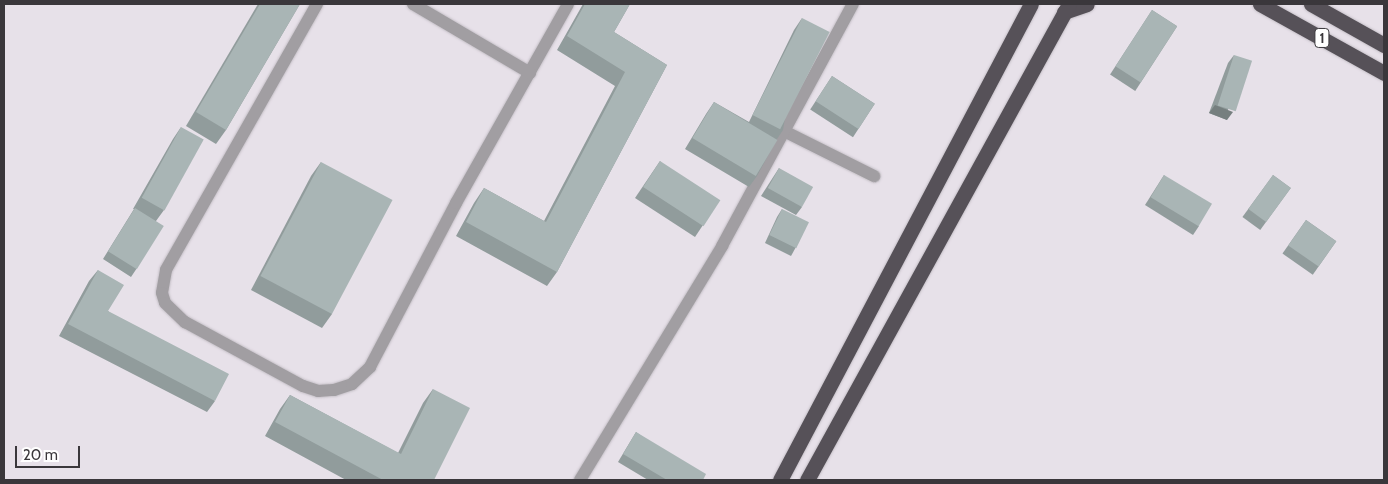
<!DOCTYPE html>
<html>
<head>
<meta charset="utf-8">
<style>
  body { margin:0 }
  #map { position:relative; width:1388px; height:484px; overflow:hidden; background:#e7e1e9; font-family:Cabin,sans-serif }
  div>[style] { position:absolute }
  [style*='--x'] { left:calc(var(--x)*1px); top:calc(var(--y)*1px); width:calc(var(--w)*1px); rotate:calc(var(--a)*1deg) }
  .roads { filter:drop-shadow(0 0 1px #c4bfc6) drop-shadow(0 0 1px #c4bfc6) }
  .minor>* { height:12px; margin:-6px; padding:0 6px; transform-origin:6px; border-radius:6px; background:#a19ea2 }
  .highway>* { height:15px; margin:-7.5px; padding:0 7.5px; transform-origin:7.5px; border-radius:7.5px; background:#565158 }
  .wall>* { inset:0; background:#919c9c; transform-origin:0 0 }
  .shaded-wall>* { inset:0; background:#767f7f }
  .building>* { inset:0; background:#a9b5b5; transform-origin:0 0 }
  span { translate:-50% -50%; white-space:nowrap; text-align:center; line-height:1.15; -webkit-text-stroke:4px #fff; paint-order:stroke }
  .shield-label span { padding:1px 4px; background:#fff; border:1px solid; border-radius:4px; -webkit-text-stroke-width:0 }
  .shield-label { font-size:14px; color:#3a373b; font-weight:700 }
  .frame { position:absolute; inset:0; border:5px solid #3a373b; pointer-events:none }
  .scale { position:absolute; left:15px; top:446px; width:65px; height:22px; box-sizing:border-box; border:2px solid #3a373b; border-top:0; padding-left:6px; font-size:15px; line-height:18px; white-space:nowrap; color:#3a373b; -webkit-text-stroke:4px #fff; paint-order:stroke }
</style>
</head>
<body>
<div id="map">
  <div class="roads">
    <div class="minor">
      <i style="--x:317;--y:4;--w:306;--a:119.6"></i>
      <i style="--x:166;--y:270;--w:23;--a:100"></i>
      <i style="--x:162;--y:293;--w:10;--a:73"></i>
      <i style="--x:165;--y:303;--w:28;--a:44"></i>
      <i style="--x:185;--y:322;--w:134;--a:28.5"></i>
      <i style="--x:303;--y:386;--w:16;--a:18"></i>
      <i style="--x:318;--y:391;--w:16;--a:-4"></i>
      <i style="--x:334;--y:390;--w:19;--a:-18"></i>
      <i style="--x:352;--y:384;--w:25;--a:-43"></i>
      <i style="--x:370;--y:367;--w:185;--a:-62.3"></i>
      <i style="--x:456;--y:203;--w:228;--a:-60.6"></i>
      <i style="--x:413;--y:4;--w:136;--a:30.5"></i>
      <i style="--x:784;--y:131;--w:101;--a:26.6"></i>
      <i style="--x:580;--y:480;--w:274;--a:-58.7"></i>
      <i style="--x:722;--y:246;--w:275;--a:-61.6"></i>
    </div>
    <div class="highway">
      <i style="--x:1260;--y:4;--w:142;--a:29.1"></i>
      <i style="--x:1311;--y:4;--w:84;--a:29.3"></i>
      <i style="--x:1064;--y:12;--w:24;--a:-19"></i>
      <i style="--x:780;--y:480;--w:538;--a:-62.2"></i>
      <i style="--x:807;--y:480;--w:543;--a:-61.17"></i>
    </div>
  </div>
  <div class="wall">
    <i style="clip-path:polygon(258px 4px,300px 4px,226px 130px,216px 144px,186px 126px)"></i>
    <i style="clip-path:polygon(583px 4px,630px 4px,614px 32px,667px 65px,557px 272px,547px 286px,456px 236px,474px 203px,484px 188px,544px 221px,615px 86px,557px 50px)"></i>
    <i style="left:1152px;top:10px;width:30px;height:77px;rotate:33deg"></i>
    <i style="clip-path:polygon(802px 18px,783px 130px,777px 139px,757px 176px,749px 187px,685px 149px,706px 114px,714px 102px,749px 122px,794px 30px)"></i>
    <i style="clip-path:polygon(1234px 55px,1227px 120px,1209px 113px,1228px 63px)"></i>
    <i style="left:832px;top:76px;width:51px;height:40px;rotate:33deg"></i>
    <i style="clip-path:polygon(181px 127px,164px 210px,156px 221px,137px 268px,131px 277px,103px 259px,134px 209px,133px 209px,173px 139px)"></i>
    <i style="clip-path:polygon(660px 161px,703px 225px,695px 237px,635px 198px)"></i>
    <i style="clip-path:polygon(321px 162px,332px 314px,322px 328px,251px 290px,311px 176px)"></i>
    <i style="clip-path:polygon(779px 168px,802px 207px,796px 215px,761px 196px)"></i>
    <i style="clip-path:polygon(1164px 175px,1199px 226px,1193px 235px,1145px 205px)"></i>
    <i style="left:1273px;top:175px;width:22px;height:52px;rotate:36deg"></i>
    <i style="clip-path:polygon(782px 209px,796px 247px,791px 256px,765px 243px,777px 217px)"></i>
    <i style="left:1306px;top:220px;width:37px;height:41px;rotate:35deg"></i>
    <i style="clip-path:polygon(98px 270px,108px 311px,215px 401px,207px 412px,59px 336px,89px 281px)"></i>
    <i style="clip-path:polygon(433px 389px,434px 480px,346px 480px,265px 436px,280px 409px,290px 395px,398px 453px,423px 403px)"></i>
    <i style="clip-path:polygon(636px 432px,703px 480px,648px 480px,618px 462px)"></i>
  </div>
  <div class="shaded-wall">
    <i style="clip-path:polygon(1215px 105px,1233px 112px,1227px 120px,1209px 113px)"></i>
  </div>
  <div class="building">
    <i style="clip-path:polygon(260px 4px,300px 4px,226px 130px,196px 112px)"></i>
    <i style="clip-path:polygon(585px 4px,630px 4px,614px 32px,667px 65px,557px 272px,466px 222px,484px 188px,546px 222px,625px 72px,567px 36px)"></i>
    <i style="left:1152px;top:10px;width:30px;height:67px;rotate:33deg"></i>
    <i style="left:802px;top:18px;width:31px;height:109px;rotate:27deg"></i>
    <i style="left:1234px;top:55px;width:19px;height:53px;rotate:18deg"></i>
    <i style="left:832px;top:76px;width:51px;height:30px;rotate:33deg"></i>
    <i style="left:714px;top:102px;width:74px;height:42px;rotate:31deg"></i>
    <i style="left:181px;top:127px;width:26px;height:81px;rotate:29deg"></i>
    <i style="left:660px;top:161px;width:72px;height:31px;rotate:33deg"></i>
    <i style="left:321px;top:162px;width:81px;height:129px;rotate:28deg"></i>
    <i style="left:779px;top:168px;width:39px;height:23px;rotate:29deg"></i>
    <i style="left:1164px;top:175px;width:56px;height:26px;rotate:31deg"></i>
    <i style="left:1273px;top:175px;width:22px;height:42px;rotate:36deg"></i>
    <i style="left:135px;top:208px;width:34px;height:51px;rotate:32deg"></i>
    <i style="left:782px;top:209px;width:30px;height:29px;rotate:26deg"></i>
    <i style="left:1306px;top:220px;width:37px;height:31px;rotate:35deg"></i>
    <i style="clip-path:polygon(98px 270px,124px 285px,108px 311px,229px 374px,215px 401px,68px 324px)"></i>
    <i style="clip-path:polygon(433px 389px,470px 408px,434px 480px,383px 480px,275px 422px,290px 395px,401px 454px)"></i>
    <i style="clip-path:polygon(636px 432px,706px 474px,703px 480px,667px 480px,623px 454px)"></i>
  </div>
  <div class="shield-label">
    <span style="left:1322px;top:38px">1</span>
  </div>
  <div class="frame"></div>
  <div class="scale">20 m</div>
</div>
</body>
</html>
